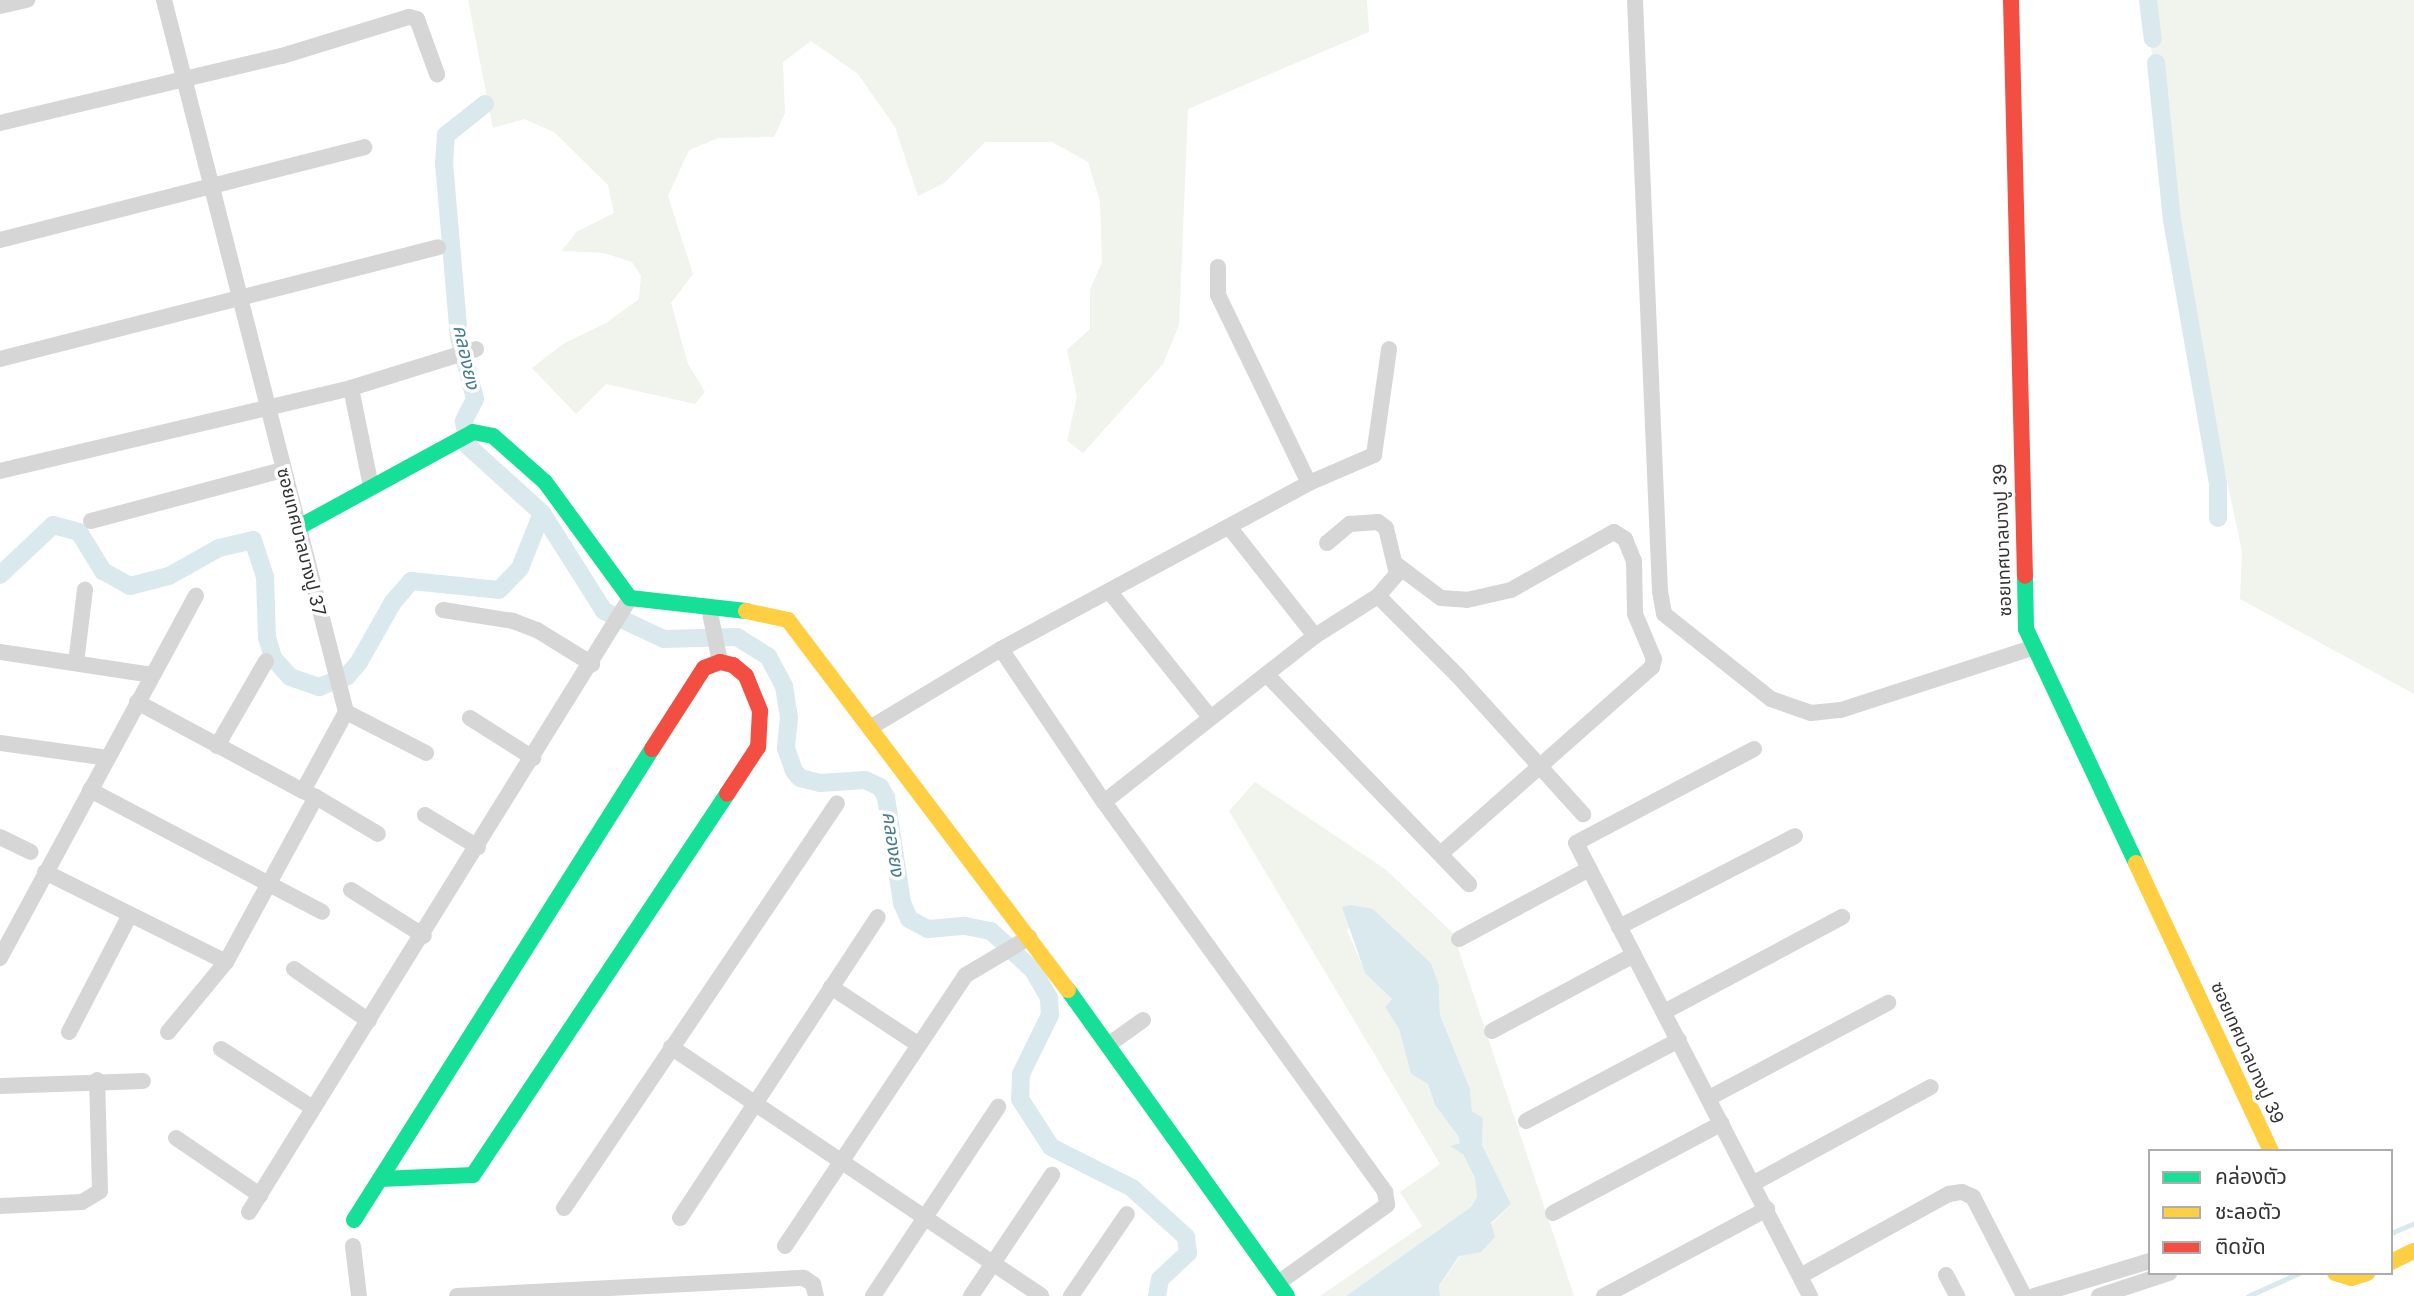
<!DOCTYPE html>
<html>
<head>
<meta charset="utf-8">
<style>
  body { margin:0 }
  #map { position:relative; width:2414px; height:1296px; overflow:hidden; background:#fff; font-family:Inter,"Noto Sans Thai",sans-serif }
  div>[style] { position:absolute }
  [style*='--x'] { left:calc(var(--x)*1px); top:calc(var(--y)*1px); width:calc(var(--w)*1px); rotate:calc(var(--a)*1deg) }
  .green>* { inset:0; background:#f1f3ed }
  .water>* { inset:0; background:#dae9ee }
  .stream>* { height:5px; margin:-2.5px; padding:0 2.5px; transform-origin:2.5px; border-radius:2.5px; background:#dae9ee }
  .canal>* { height:18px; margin:-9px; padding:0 9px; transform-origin:9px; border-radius:9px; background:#dae9ee }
  .street>* { height:16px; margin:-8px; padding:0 8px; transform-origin:8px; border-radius:8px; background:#d6d6d6 }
  .fast>* { height:16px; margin:-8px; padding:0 8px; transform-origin:8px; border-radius:8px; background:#16e098 }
  .slow>* { height:16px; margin:-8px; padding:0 8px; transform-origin:8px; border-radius:8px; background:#ffcf43 }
  .jam>* { height:16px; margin:-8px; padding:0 8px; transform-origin:8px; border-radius:8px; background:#f24e42 }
  span { translate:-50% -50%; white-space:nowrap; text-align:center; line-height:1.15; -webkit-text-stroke:7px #fff; paint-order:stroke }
  .street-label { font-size:18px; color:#323232 }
  .water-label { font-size:19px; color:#457c8e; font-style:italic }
  .legend { position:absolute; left:2148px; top:1149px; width:245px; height:126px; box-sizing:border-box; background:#fff; border:2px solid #adadad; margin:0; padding:9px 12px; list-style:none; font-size:21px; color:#323232 }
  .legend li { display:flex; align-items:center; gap:14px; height:35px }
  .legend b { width:35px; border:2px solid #adadad }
</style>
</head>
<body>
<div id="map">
  <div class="green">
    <i style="clip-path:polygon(468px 0,1367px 0,1369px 32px,1188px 109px,1179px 325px,1163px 364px,1083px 453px,1067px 441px,1077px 397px,1067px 350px,1090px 329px,1090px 290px,1102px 262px,1100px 201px,1088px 162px,1052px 142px,985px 142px,944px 183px,918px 196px,895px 127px,858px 74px,811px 41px,783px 62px,785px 113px,774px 137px,719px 138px,689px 150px,668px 196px,693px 274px,671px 303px,688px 364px,705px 392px,695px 404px,606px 384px,576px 414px,532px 368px,563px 344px,606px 323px,639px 299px,641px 276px,632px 262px,604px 253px,562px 251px,576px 232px,614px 213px,608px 185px,554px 132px,524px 119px,493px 128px)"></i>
    <i style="clip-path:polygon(2145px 0,2414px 0,2414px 694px,2240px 599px,2242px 551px,2179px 258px)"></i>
    <i style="clip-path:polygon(1255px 782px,1385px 869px,1453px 933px,1574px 1296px,1440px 1296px,1439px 1287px,1460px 1256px,1511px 1204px,1482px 1145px,1483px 1118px,1472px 1111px,1470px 1089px,1440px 1015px,1439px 985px,1431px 963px,1373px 909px,1347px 930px,1365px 972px,1392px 999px,1385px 1007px,1399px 1029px,1411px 1074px,1428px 1084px,1435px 1105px,1458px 1136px,1460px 1143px,1451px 1146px,1463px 1153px,1475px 1178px,1477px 1197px,1471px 1207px,1346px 1296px,1320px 1296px,1422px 1226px,1400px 1192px,1440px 1164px,1229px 811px)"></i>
  </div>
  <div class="water">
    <i style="clip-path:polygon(1351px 905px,1373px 909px,1431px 963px,1439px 985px,1440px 1015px,1470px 1089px,1472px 1111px,1483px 1118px,1482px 1145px,1511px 1204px,1491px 1223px,1495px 1237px,1481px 1252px,1459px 1256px,1439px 1286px,1440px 1296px,1346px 1296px,1471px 1207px,1477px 1197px,1475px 1178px,1463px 1154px,1450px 1146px,1460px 1143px,1458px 1136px,1435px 1105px,1428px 1084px,1411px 1074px,1399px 1029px,1385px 1007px,1392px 999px,1365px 973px,1342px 907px)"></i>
  </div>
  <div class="stream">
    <i style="--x:2391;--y:1233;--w:25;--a:-23"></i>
    <i style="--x:2248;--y:1296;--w:56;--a:-24.3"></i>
  </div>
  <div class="canal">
    <i style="--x:2148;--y:0;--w:39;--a:83"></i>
    <i style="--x:2156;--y:63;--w:158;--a:84.2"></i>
    <i style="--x:2172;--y:220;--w:268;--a:80.1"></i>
    <i style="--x:2218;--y:484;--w:34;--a:90"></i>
    <i style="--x:485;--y:104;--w:50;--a:141.5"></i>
    <i style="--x:446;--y:135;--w:28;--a:94"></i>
    <i style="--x:444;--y:163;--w:175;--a:85.1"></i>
    <i style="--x:459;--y:337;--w:64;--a:75.5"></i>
    <i style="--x:475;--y:399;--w:25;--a:117"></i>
    <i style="--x:464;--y:421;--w:25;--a:81"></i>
    <i style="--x:468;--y:446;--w:100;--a:42.2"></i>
    <i style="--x:542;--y:513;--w:116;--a:57.7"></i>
    <i style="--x:604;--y:611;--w:66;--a:25"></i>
    <i style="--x:664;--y:639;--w:73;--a:-1.6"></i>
    <i style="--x:737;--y:637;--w:36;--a:32"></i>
    <i style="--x:768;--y:656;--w:34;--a:62"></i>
    <i style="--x:784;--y:686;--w:32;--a:81"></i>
    <i style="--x:789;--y:718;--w:30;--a:96"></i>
    <i style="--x:786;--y:748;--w:24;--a:71"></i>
    <i style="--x:794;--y:771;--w:9;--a:49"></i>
    <i style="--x:800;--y:778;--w:21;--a:14"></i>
    <i style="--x:820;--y:783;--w:45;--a:-3.8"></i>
    <i style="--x:865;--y:780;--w:17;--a:25"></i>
    <i style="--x:880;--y:787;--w:12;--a:59"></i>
    <i style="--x:886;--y:797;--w:107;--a:81.4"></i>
    <i style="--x:902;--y:903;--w:17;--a:66"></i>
    <i style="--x:909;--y:919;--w:21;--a:28"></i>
    <i style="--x:928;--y:929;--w:37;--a:-5"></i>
    <i style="--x:965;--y:926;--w:26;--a:11"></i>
    <i style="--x:991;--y:931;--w:57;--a:42.9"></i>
    <i style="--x:1033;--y:970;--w:32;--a:60"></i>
    <i style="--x:1049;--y:998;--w:17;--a:87"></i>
    <i style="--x:1050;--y:1015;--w:66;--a:116.2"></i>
    <i style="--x:1021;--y:1074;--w:25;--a:92"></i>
    <i style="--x:1020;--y:1099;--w:57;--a:57.1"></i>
    <i style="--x:1051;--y:1147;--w:91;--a:26.8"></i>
    <i style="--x:1132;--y:1188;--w:73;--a:42.2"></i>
    <i style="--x:1186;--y:1237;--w:16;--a:83"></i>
    <i style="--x:1188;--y:1253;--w:38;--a:137"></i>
    <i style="--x:1160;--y:1279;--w:17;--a:100"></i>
    <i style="--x:0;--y:575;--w:73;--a:-43.3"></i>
    <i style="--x:53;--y:525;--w:27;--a:15"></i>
    <i style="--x:79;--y:532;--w:46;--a:58.4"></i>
    <i style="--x:103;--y:571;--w:31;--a:29"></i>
    <i style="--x:130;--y:586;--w:40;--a:-14.4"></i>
    <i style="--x:169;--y:576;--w:57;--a:-29.2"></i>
    <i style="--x:219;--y:548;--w:35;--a:-13"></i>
    <i style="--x:253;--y:540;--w:39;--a:72"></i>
    <i style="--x:265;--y:577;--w:60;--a:88.1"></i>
    <i style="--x:267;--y:637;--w:22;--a:74"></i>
    <i style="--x:273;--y:658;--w:25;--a:48"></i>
    <i style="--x:290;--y:677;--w:31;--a:19"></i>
    <i style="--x:319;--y:687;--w:30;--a:-21"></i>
    <i style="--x:347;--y:676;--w:18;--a:-49"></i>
    <i style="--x:359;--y:662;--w:69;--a:-60.5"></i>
    <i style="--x:393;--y:602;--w:28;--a:-49"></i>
    <i style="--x:411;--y:581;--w:88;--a:5.8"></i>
    <i style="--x:499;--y:590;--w:30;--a:-46"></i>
    <i style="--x:520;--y:568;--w:59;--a:-68.2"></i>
  </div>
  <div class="street">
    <i style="--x:164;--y:0;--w:735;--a:75.66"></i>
    <i style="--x:346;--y:712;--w:90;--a:118.6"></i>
    <i style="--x:303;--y:791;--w:14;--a:25"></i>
    <i style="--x:316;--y:797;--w:188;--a:118.6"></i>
    <i style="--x:226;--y:962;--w:91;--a:129.6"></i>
    <i style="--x:1635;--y:0;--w:592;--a:87.58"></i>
    <i style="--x:1660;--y:591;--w:23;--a:80"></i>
    <i style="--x:1664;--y:614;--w:137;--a:38.5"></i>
    <i style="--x:1771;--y:699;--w:42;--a:19.3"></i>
    <i style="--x:1811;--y:713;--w:30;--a:-6"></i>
    <i style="--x:1841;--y:710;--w:201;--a:-18"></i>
    <i style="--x:0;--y:6;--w:28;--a:-13"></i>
    <i style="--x:0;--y:123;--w:290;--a:-13.4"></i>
    <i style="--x:282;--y:56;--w:133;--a:-17.1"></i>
    <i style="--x:409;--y:17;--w:8;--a:14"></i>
    <i style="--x:417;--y:19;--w:59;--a:70"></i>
    <i style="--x:0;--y:240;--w:376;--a:-14.3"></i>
    <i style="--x:1218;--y:267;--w:28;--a:90"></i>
    <i style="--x:1218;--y:295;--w:209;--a:64.2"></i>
    <i style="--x:0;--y:359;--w:452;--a:-14.3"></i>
    <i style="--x:351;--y:388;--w:100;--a:78.5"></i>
    <i style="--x:0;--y:471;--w:361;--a:-13.3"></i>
    <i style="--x:351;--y:388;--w:131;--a:-17.3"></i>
    <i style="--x:91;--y:521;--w:199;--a:-14.9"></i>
    <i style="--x:1230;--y:528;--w:137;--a:51.8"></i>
    <i style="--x:1315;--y:636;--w:75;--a:-32.4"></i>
    <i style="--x:1378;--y:596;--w:112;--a:45"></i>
    <i style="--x:1457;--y:675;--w:188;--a:47.8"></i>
    <i style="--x:1327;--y:543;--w:30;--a:-40"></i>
    <i style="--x:1350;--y:524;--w:28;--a:-4"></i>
    <i style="--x:1378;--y:522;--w:10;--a:37"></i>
    <i style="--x:1386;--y:528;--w:47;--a:76.6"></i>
    <i style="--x:1397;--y:574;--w:29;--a:131"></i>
    <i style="--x:1397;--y:565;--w:55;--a:36.9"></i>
    <i style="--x:1441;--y:598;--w:26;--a:4"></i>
    <i style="--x:1467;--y:600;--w:45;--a:-12.8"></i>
    <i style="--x:1511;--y:590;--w:118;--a:-29.4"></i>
    <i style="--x:1614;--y:532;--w:13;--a:32"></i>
    <i style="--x:1625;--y:539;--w:24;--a:68"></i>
    <i style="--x:1634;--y:561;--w:53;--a:88.9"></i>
    <i style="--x:1635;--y:614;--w:49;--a:67.1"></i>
    <i style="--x:1654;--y:659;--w:8;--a:104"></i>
    <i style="--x:1652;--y:667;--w:282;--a:138.5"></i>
    <i style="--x:1109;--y:591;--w:161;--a:51.3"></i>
    <i style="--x:709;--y:608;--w:55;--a:78.5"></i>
    <i style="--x:443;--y:610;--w:71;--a:8.9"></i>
    <i style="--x:513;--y:621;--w:26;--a:21"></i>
    <i style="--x:537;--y:630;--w:65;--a:31.7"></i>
    <i style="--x:1001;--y:649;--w:184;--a:56.1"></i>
    <i style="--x:1104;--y:802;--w:481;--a:54.2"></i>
    <i style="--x:1385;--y:1192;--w:13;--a:81"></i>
    <i style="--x:1387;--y:1205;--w:134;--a:144.4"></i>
    <i style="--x:0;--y:652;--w:154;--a:8.6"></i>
    <i style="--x:76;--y:663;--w:74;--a:-83"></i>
    <i style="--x:1267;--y:675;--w:291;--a:46"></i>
    <i style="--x:137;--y:702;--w:188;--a:28.2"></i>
    <i style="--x:346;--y:712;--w:90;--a:27.1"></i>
    <i style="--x:470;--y:718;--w:75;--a:32.4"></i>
    <i style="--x:873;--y:726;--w:149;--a:-31"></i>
    <i style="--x:1001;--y:649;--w:350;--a:-28.3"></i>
    <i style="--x:1309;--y:483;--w:71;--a:-23.3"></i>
    <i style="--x:1374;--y:455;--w:107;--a:-81.9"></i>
    <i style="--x:0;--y:743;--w:109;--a:7.9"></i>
    <i style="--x:217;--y:746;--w:98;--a:-60"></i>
    <i style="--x:1754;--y:749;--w:201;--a:152.2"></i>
    <i style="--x:1576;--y:843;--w:510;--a:62.68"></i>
    <i style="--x:90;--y:790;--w:262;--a:27.7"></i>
    <i style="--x:316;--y:797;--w:72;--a:30.8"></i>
    <i style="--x:1104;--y:802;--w:268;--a:-38.2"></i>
    <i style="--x:425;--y:815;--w:62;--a:31.1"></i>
    <i style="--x:0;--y:837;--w:34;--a:26"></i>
    <i style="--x:45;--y:872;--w:202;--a:26.4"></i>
    <i style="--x:351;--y:890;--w:86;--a:32.2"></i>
    <i style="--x:1619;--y:927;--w:198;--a:-27.3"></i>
    <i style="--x:1459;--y:939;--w:148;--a:-28.3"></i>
    <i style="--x:0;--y:958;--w:412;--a:-61.6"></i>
    <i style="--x:294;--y:969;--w:91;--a:34.7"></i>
    <i style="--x:831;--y:987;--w:105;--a:33.4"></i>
    <i style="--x:1664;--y:1012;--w:202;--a:-28.1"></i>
    <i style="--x:1492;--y:1031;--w:161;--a:-28.2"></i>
    <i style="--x:69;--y:1032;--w:132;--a:-62.5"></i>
    <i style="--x:1108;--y:1045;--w:43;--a:-35.5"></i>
    <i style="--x:671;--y:1047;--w:446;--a:33.9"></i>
    <i style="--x:221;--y:1049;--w:109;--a:32.7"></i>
    <i style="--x:0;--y:1086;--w:143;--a:-2"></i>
    <i style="--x:1709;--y:1098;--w:203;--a:-28"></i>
    <i style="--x:1526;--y:1121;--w:173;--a:-27.9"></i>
    <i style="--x:176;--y:1138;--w:102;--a:34.2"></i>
    <i style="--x:1754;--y:1183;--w:201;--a:-28.5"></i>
    <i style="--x:0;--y:1206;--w:82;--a:-2.8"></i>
    <i style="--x:82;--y:1202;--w:21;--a:-31"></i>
    <i style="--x:100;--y:1191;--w:111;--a:-91.5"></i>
    <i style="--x:564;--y:1208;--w:488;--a:-56"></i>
    <i style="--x:249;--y:1212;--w:723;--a:-58.18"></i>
    <i style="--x:1553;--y:1213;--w:191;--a:-28"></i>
    <i style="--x:680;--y:1218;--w:360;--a:-56.7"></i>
    <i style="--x:353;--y:1246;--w:50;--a:83.2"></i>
    <i style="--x:785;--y:1246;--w:326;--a:-56.3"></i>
    <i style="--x:966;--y:975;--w:74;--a:-30.7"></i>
    <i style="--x:1802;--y:1275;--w:168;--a:-28.9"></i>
    <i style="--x:1949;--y:1194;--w:13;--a:-9"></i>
    <i style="--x:1962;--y:1192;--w:12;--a:24"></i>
    <i style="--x:1973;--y:1197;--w:111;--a:62.7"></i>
    <i style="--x:1946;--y:1275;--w:24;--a:62"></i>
    <i style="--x:457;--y:1296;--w:347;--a:-3"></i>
    <i style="--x:804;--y:1278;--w:11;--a:34"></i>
    <i style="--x:813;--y:1284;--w:12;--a:76"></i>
    <i style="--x:873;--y:1296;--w:227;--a:-56.5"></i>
    <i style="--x:971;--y:1296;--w:146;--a:-56.2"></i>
    <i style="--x:1071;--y:1296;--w:99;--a:-55.7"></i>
    <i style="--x:1604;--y:1296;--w:185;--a:-28.1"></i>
    <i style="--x:2034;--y:1296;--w:121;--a:-16.8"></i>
    <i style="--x:2099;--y:1296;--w:74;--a:-18.2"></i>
  </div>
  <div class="fast">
    <i style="--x:299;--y:527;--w:198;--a:-28.6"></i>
    <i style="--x:473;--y:432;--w:20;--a:11"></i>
    <i style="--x:493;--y:436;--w:69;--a:41.5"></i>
    <i style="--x:545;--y:482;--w:144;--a:53.8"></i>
    <i style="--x:630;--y:598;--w:117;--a:6.4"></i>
    <i style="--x:2025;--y:576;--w:53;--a:88.9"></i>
    <i style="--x:2026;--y:629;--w:259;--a:64.8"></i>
    <i style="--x:1068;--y:990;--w:376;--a:54.4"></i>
    <i style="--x:380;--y:1179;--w:93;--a:-2.5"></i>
    <i style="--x:473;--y:1175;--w:458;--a:-56.3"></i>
    <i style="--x:354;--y:1220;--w:557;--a:-57.68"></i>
  </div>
  <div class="slow">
    <i style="--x:746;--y:611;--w:43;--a:12.1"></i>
    <i style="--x:788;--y:620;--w:464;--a:52.9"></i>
    <i style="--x:2136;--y:863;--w:318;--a:64.9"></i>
    <i style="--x:2391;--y:1262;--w:25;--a:-26"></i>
    <i style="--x:2335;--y:1273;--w:17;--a:17"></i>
    <i style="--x:2351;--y:1278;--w:17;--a:-17"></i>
  </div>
  <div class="jam">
    <i style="--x:2011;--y:0;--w:576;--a:88.61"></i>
    <i style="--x:652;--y:749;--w:96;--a:-57.3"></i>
    <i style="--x:704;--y:668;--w:17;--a:-21"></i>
    <i style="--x:720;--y:662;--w:13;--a:13"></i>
    <i style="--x:733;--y:665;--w:17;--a:40"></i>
    <i style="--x:746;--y:676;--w:38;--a:68"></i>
    <i style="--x:760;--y:711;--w:36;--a:93"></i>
    <i style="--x:758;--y:747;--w:56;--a:123.4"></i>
  </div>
  <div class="street-label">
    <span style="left:2003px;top:540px;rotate:-92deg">ซอยเทศบาลบางปู 39</span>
    <span style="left:301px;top:542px;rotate:76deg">ซอยเทศบาลบางปู 37</span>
    <span style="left:2247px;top:1053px;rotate:66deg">ซอยเทศบาลบางปู 39</span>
  </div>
  <div class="water-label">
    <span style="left:466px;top:357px;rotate:78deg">คลองยง</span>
    <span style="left:893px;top:844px;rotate:82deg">คลองยง</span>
  </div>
  <ul class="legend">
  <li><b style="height:9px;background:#16e098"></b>คล่องตัว</li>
  <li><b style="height:9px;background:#ffcf43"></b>ชะลอตัว</li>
  <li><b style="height:9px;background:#f24e42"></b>ติดขัด</li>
  </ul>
</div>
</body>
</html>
